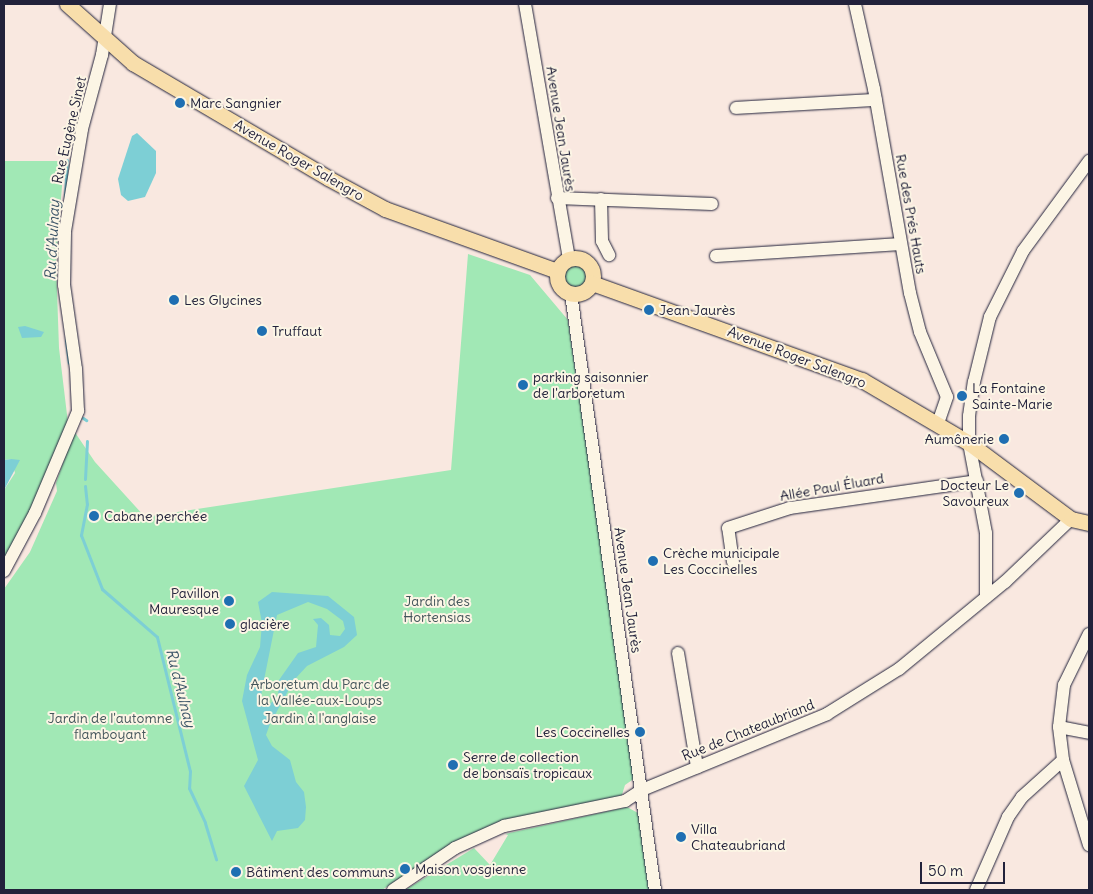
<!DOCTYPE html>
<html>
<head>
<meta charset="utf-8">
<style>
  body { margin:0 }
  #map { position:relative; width:1093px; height:894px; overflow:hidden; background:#f9e8e0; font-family:Delius,sans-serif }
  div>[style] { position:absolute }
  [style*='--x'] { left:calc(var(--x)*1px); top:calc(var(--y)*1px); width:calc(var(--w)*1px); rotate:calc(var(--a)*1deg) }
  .green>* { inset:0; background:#a1e8b5 }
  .round { border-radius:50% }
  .water>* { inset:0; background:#7dcfd5 }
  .stream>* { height:3px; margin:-1.5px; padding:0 1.5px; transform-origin:1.5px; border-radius:1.5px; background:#7dcfd5 }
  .roads { filter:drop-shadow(0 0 1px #22223b) drop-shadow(0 0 1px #22223b) }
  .minor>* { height:12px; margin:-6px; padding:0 6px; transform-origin:6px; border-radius:6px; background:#fcf5e5 }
  .major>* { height:15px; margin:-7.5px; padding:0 7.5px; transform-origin:7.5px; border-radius:7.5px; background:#f8deab }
  .major>.ring { margin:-7.5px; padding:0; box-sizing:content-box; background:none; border:15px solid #f8deab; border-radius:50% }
  .dots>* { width:14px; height:14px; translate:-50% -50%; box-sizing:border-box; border:2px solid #fcf5e5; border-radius:50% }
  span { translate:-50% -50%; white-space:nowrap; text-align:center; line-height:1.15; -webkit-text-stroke:4px #fcf5e5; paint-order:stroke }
  .poi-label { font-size:14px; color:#22223b }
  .left { translate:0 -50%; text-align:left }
  .right { translate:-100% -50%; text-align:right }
  .street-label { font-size:14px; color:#22223b }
  .park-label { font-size:14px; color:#42545a }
  .water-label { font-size:15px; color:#3d5669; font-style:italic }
  .frame { position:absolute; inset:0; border:5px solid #22223b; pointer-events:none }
  .scale { position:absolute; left:920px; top:862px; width:85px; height:22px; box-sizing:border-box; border:2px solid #22223b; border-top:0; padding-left:6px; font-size:15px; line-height:18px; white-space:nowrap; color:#22223b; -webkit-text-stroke:4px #fcf5e5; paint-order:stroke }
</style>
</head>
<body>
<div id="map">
  <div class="green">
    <i style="clip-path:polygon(4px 161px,64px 161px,56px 262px,59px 348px,68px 423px,16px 546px,4px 562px,4px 490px,15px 473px,11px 459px,4px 460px)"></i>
    <i style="clip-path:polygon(468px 254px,530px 275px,568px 320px,635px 778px,625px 785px,621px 798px,510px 819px,437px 854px,382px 890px,4px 890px,4px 589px,30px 552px,57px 491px,56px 483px,74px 431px,95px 462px,145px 517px,451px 470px)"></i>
    <i class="round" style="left:563px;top:264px;width:24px;height:24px"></i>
    <i style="clip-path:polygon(627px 807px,638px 813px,649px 890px,405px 890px,474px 848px,490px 865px,508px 835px,505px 834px)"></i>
  </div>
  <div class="water">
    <i style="clip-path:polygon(137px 133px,156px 151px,156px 173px,145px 197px,128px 201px,121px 195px,118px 179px,132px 136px)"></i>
    <i style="clip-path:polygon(25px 326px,44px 332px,41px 337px,22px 338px,18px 327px)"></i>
    <i style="clip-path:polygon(11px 459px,20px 460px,4px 490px,4px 460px)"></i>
    <i style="clip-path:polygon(evenodd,272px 592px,328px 596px,354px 617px,357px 635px,344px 647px,307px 666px,294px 680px,270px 724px,266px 735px,272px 746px,290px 760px,296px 782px,304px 792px,306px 807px,305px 820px,298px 828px,277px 831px,272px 841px,244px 786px,258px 760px,242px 701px,247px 675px,260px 647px,262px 623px,258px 602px,272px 592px,308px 602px,327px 609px,343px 621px,345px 629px,340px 636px,330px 635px,329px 625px,321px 618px,313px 619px,318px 625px,316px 647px,298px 653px,279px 680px,278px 696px,269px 705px,263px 704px,260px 703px,262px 690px,277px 615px,308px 602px)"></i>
  </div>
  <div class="stream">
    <i style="--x:65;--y:196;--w:36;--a:-87"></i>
    <i style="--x:66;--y:340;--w:23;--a:83"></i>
    <i style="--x:83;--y:418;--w:4;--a:34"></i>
    <i style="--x:85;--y:479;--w:38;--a:-87"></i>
    <i style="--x:85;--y:486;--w:18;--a:84"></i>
    <i style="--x:87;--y:504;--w:32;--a:101"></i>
    <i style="--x:81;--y:535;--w:58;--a:68.7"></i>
    <i style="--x:102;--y:589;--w:73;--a:41.1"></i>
    <i style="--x:157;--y:637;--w:138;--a:76.2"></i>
    <i style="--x:190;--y:771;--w:17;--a:93"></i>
    <i style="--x:189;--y:788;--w:38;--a:65"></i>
    <i style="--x:205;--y:823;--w:38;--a:73"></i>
  </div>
  <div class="roads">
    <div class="minor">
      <i style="--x:525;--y:4;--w:259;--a:80.2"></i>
      <i style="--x:855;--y:4;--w:87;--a:77.4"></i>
      <i style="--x:874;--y:89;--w:207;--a:80"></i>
      <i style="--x:910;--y:293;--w:40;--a:75.6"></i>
      <i style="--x:920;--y:332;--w:70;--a:67.4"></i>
      <i style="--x:947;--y:397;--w:28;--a:109"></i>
      <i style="--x:736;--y:108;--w:140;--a:-3.3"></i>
      <i style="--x:557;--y:198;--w:155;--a:2.2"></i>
      <i style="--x:601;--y:199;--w:42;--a:88.6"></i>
      <i style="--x:602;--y:241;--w:16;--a:63"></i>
      <i style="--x:716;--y:256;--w:185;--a:-3.7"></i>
      <i style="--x:571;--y:294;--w:602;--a:81.98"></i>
      <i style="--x:733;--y:562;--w:34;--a:-98"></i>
      <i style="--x:728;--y:528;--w:65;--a:-17.9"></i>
      <i style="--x:790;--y:508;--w:189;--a:-8.2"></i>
      <i style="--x:4;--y:571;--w:66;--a:-61.9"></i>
      <i style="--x:35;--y:513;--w:111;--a:-67.1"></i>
      <i style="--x:78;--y:411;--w:42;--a:-92.7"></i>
      <i style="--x:76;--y:369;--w:85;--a:-98.1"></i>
      <i style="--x:64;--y:285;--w:54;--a:-88.9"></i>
      <i style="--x:65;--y:231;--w:103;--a:-80.5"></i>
      <i style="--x:82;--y:129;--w:77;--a:-74.9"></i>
      <i style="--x:102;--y:55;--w:52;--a:-81.1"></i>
      <i style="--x:986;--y:597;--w:64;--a:-90"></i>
      <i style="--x:986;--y:533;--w:92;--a:-100.7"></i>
      <i style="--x:969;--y:443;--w:27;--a:-90"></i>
      <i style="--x:969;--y:416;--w:34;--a:-82"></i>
      <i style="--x:974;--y:382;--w:67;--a:-76.2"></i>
      <i style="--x:990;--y:317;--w:74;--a:-63.4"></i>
      <i style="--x:1023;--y:251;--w:112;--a:-53.7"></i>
      <i style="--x:1089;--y:634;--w:57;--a:116.1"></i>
      <i style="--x:1064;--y:685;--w:42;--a:96.8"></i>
      <i style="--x:1059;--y:727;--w:33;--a:83"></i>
      <i style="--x:1063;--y:760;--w:89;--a:73"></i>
      <i style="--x:678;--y:653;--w:116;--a:80.5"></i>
      <i style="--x:1059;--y:727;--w:31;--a:11"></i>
      <i style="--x:393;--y:890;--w:75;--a:-34.1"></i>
      <i style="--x:455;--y:848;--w:54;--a:-24.2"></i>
      <i style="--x:504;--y:826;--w:124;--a:-11.7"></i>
      <i style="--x:625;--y:801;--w:20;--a:-33"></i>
      <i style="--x:642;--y:790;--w:200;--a:-22.3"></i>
      <i style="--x:827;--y:714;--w:85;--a:-32"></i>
      <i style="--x:899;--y:669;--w:137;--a:-39.4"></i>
      <i style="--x:1005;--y:582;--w:91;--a:-43.7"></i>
      <i style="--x:976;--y:890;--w:80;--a:-66.3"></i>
      <i style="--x:1008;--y:817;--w:24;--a:-55"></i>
      <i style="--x:1022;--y:797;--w:55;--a:-42.1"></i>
    </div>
    <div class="major">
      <i style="--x:67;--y:4;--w:89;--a:41.8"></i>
      <i style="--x:133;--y:63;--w:226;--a:30.5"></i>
      <i style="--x:328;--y:178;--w:65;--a:28.5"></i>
      <i style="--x:385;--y:209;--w:183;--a:19.8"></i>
      <i class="ring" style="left:557px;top:258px;width:21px;height:21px"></i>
      <i style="--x:592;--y:283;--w:287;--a:19.8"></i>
      <i style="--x:862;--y:380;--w:124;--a:30.5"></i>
      <i style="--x:969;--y:443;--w:127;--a:36.7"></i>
      <i style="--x:1071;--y:519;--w:18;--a:13"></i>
    </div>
  </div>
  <div class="dots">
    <i style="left:180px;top:103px;background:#1f6fb2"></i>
    <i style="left:174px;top:300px;background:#1f6fb2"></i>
    <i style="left:649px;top:310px;background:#1f6fb2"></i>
    <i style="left:262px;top:331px;background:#1f6fb2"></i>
    <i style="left:523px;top:385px;background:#1f6fb2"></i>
    <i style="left:962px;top:396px;background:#1f6fb2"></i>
    <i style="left:1004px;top:439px;background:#1f6fb2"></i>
    <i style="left:1019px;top:493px;background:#1f6fb2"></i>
    <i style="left:94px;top:516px;background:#1f6fb2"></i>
    <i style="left:653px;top:561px;background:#1f6fb2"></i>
    <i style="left:229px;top:601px;background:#1f6fb2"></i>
    <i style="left:230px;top:624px;background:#1f6fb2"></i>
    <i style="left:640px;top:732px;background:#1f6fb2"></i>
    <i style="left:453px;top:765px;background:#1f6fb2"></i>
    <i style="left:681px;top:837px;background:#1f6fb2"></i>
    <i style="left:405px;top:869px;background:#1f6fb2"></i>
    <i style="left:236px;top:872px;background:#1f6fb2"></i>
  </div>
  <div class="poi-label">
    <span class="left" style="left:190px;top:103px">Marc Sangnier</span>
    <span class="left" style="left:184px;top:300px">Les Glycines</span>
    <span class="left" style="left:659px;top:310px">Jean Jaurès</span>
    <span class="left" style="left:272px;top:331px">Truffaut</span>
    <span class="left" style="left:533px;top:385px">parking saisonnier<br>de l'arboretum</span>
    <span class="left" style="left:972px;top:396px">La Fontaine<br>Sainte-Marie</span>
    <span class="right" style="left:994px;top:439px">Aumônerie</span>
    <span class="right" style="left:1009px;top:493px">Docteur Le<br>Savoureux</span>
    <span class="left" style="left:104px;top:516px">Cabane perchée</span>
    <span class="left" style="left:663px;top:561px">Crèche municipale<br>Les Coccinelles</span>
    <span class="right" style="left:219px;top:601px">Pavillon<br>Mauresque</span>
    <span class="left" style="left:240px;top:624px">glacière</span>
    <span class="right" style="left:630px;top:732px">Les Coccinelles</span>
    <span class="left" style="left:463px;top:765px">Serre de collection<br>de bonsaïs tropicaux</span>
    <span class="left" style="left:691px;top:837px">Villa<br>Chateaubriand</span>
    <span class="left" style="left:415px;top:869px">Maison vosgienne</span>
    <span class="left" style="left:246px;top:872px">Bâtiment des communs</span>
  </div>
  <div class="street-label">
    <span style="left:561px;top:129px;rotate:81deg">Avenue Jean Jaurès</span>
    <span style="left:69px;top:130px;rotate:-77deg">Rue Eugène Sinet</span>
    <span style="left:299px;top:160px;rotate:30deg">Avenue Roger Salengro</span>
    <span style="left:911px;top:214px;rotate:80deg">Rue des Prés Hauts</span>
    <span style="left:797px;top:357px;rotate:21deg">Avenue Roger Salengro</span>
    <span style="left:832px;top:487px;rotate:-10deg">Allée Paul Éluard</span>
    <span style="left:628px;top:590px;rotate:82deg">Avenue Jean Jaurès</span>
    <span style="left:748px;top:730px;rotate:-22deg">Rue de Chateaubriand</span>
  </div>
  <div class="park-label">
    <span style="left:437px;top:609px">Jardin des<br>Hortensias</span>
    <span style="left:320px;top:692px">Arboretum du Parc de<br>la Vallée-aux-Loups</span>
    <span style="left:110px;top:726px">Jardin de l'automne<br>flamboyant</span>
    <span style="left:320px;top:718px">Jardin à l'anglaise</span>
  </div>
  <div class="water-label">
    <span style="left:52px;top:240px;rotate:-87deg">Ru d'Aulnay</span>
    <span style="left:181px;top:688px;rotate:76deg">Ru d'Aulnay</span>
  </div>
  <div class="frame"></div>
  <div class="scale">50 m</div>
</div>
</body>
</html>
